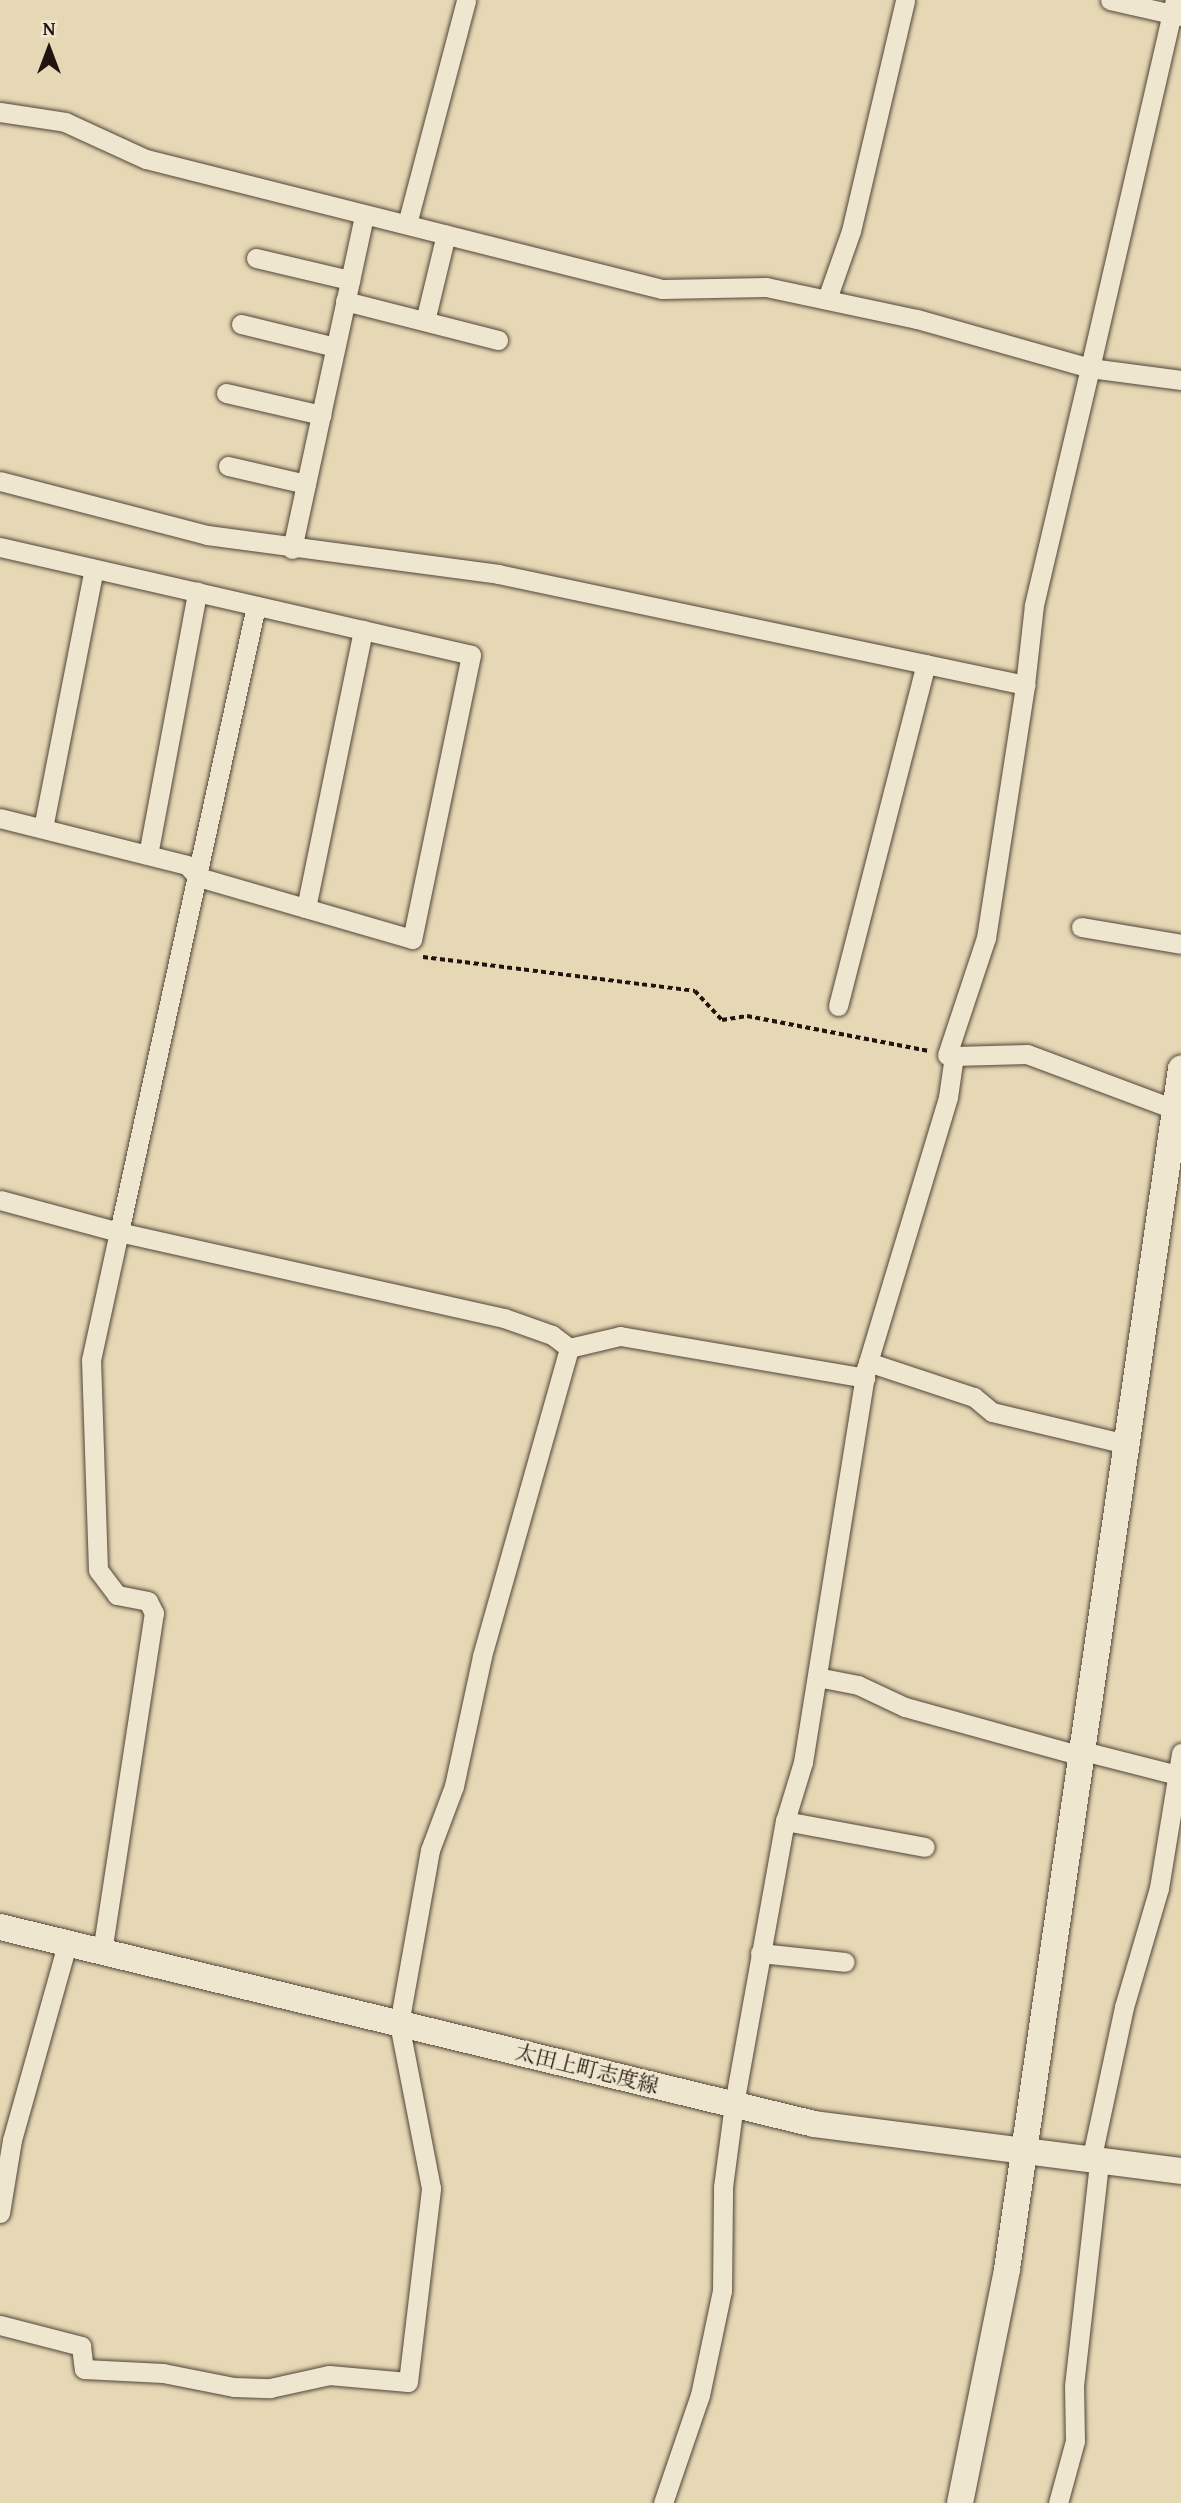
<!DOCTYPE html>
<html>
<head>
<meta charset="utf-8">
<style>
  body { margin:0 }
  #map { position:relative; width:1181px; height:2503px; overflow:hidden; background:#e6d8b5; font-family:"Gentium Book Plus","Noto Serif JP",serif }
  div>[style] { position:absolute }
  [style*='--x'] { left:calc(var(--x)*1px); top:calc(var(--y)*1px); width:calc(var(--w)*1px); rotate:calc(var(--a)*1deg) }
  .path>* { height:3.5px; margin-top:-1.75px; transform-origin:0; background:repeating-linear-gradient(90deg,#21140e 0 5px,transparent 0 8.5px) }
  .roads { filter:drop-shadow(0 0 2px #524538) drop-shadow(0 0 2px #524538) }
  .street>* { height:19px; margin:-9.5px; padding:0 9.5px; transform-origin:9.5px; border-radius:9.5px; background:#efe6cf }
  .secondary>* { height:26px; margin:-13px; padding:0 13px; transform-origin:13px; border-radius:13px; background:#efe6cf }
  span { translate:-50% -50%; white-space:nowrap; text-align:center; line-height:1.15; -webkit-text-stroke:5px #efe6cf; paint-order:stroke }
  .street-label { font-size:21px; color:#21140e }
  .north { position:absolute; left:14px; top:14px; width:70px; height:70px; -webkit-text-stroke:5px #efe6cf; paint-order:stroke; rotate:0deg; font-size:19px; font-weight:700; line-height:28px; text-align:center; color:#21140e }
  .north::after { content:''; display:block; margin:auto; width:24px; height:32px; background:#21140e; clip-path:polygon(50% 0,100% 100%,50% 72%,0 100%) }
</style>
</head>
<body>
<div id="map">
  <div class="path">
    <i style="--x:423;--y:957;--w:274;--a:7.1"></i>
    <i style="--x:695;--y:991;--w:40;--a:47"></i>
    <i style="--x:722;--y:1020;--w:25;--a:-9"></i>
    <i style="--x:747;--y:1016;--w:184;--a:10.9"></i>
  </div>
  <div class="roads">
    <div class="street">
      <i style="--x:1110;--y:0;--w:73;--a:12.7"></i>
      <i style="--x:0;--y:112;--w:66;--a:8.7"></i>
      <i style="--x:65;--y:122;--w:89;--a:24.6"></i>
      <i style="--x:146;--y:159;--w:532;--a:14.14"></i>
      <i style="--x:662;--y:289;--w:104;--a:-1.1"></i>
      <i style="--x:766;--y:287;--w:154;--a:12"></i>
      <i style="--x:917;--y:319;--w:180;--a:15.8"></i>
      <i style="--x:1090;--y:368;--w:378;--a:-77"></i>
      <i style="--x:407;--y:224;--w:232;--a:-75.2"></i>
      <i style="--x:256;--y:258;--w:97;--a:13.2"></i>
      <i style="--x:827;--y:299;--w:72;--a:-70.6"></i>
      <i style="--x:851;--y:231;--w:237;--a:-76.8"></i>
      <i style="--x:345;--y:301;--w:158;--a:14.3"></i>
      <i style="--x:425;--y:321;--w:89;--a:-76.4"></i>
      <i style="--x:241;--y:324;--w:97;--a:13.7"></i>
      <i style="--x:226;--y:393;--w:98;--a:13"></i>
      <i style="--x:228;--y:466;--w:80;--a:13"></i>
      <i style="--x:0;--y:481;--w:214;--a:14.6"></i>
      <i style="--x:207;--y:535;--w:294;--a:7.6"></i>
      <i style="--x:498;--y:574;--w:539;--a:11.89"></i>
      <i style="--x:1025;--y:685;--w:81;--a:-83.6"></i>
      <i style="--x:1034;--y:605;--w:244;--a:-76.7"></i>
      <i style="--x:1090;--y:368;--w:92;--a:7.5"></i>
      <i style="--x:0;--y:547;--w:483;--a:12.9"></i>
      <i style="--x:471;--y:655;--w:290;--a:101.7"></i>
      <i style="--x:412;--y:939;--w:223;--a:-163.8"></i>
      <i style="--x:198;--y:877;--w:16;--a:-133"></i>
      <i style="--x:187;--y:865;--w:193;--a:-165.9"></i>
      <i style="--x:292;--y:549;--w:342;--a:-77.8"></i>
      <i style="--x:43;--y:828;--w:264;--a:-78.9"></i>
      <i style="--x:148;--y:855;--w:268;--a:-79.4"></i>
      <i style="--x:306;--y:908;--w:284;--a:-78.4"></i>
      <i style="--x:1081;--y:927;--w:101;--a:9.6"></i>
      <i style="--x:838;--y:1006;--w:353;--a:-75.6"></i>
      <i style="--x:947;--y:1055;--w:123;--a:-71.6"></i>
      <i style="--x:986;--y:938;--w:256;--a:-81.2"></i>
      <i style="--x:0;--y:1200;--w:123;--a:15.1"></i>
      <i style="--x:119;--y:1232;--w:641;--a:-77.66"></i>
      <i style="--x:868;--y:1362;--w:112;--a:18.3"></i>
      <i style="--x:974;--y:1397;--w:23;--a:40"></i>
      <i style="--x:992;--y:1412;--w:138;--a:13.4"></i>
      <i style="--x:817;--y:1677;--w:42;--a:11"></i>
      <i style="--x:858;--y:1685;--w:52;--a:25.1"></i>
      <i style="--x:905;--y:1707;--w:184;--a:15.5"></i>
      <i style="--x:1083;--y:1751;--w:101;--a:14.3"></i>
      <i style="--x:785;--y:1821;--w:142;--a:10.5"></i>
      <i style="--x:102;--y:1952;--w:343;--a:-81.3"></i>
      <i style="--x:154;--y:1613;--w:13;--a:-117"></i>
      <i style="--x:148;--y:1601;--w:32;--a:-169"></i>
      <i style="--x:117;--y:1595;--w:31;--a:-127"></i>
      <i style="--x:98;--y:1570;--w:210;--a:-91.9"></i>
      <i style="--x:91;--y:1360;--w:131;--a:-77.7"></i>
      <i style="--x:119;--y:1232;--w:394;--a:12.6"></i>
      <i style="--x:504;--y:1318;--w:51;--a:19.5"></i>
      <i style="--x:552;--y:1335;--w:21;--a:37"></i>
      <i style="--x:569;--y:1348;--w:52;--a:-13.2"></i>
      <i style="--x:620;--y:1336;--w:249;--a:9.7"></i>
      <i style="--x:760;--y:1953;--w:85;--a:6"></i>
      <i style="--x:1091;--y:2161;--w:157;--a:-77.9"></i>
      <i style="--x:1124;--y:2007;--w:124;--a:-73.6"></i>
      <i style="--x:1159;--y:1888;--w:137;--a:-80.7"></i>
      <i style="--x:0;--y:2213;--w:74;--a:-80.7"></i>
      <i style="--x:12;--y:2140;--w:204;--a:-74.3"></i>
      <i style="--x:0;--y:2325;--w:84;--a:14.5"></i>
      <i style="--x:81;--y:2346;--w:23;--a:83"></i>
      <i style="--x:84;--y:2369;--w:79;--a:2.9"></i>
      <i style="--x:163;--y:2373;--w:72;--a:11.2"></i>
      <i style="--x:234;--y:2387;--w:36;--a:2"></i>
      <i style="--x:270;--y:2388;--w:60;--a:-12.4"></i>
      <i style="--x:329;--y:2375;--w:79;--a:5.1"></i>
      <i style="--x:408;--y:2382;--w:195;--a:-83.2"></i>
      <i style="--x:431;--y:2188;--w:167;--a:-101"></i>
      <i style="--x:399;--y:2024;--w:177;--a:-79.9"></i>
      <i style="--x:430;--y:1850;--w:68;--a:-69.4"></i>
      <i style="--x:454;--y:1786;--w:133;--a:-77.8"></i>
      <i style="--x:482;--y:1656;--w:320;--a:-74.2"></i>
      <i style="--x:663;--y:2503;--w:114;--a:-71.1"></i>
      <i style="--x:700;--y:2395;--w:106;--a:-78.1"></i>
      <i style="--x:722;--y:2291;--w:104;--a:-89.4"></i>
      <i style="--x:723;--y:2187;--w:84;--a:-82.5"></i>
      <i style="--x:734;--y:2104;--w:288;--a:-79.8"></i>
      <i style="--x:785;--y:1821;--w:62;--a:-73"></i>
      <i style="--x:803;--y:1762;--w:398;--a:-80.9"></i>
      <i style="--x:866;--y:1369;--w:284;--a:-73.2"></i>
      <i style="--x:948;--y:1097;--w:41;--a:-81.7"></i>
      <i style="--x:954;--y:1056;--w:73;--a:-1.6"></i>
      <i style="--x:1027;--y:1054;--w:157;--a:20.5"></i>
      <i style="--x:1058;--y:2503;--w:64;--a:-74.7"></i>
      <i style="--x:1075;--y:2441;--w:55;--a:-91"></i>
      <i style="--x:1074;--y:2386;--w:225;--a:-83.6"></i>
    </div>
    <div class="secondary">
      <i style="--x:0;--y:1927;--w:837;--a:13.6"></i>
      <i style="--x:814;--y:2124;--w:370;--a:7.3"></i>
      <i style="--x:960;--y:2503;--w:239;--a:-78.6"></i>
      <i style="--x:1007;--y:2269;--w:1213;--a:-81.75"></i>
    </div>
  </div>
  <div class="street-label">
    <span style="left:587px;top:2069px;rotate:14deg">太田上町志度線</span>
  </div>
  <div class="north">N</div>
</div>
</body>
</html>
